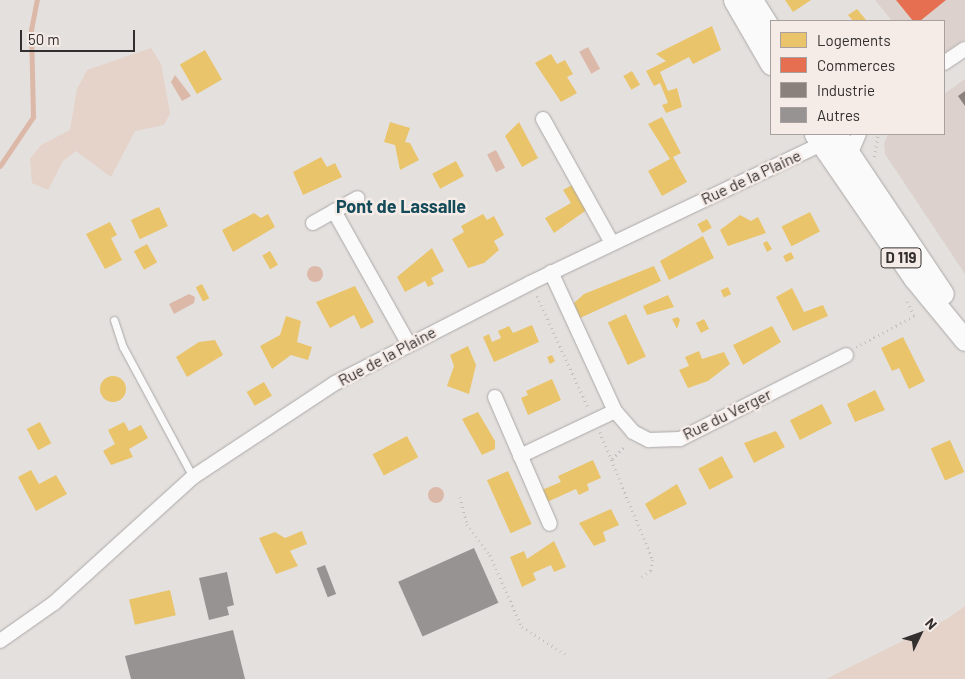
<!DOCTYPE html>
<html>
<head>
<meta charset="utf-8">
<style>
  body { margin:0 }
  #map { position:relative; width:965px; height:679px; overflow:hidden; background:#e4e0de; font-family:Barlow,sans-serif }
  div>[style] { position:absolute }
  [style*='--x'] { left:calc(var(--x)*1px); top:calc(var(--y)*1px); width:calc(var(--w)*1px); rotate:calc(var(--a)*1deg) }
  .built>* { inset:0; background:#dcd1cc }
  .green>* { inset:0; background:#e5d2c9 }
  .water>* { inset:0; background:#dcb8a8; transform-origin:0 0 }
  .round { border-radius:50% }
  .homes>* { inset:0; background:#e9c46a; transform-origin:0 0 }
  .shops>* { inset:0; background:#e76f51 }
  .industry>* { inset:0; background:#8a817c }
  .stream>* { height:4.5px; margin:-2.25px; padding:0 2.25px; transform-origin:2.25px; border-radius:2.25px; background:#dcb8a8 }
  .building>* { inset:0; background:#969392; transform-origin:0 0 }
  .path>* { height:2.5px; margin-top:-1.25px; transform-origin:0; background:repeating-linear-gradient(90deg,#c2bfbe 0 1px,transparent 0 5px) }
  .roads { filter:drop-shadow(0 0 1px #aba8a7) drop-shadow(0 0 1px #aba8a7) }
  .service>* { height:7px; margin:-3.5px; padding:0 3.5px; transform-origin:3.5px; border-radius:3.5px; background:#fbfafa }
  .minor>* { height:14px; margin:-7px; padding:0 7px; transform-origin:7px; border-radius:7px; background:#fbfafa }
  .primary>* { height:21px; margin:-10.5px; padding:0 10.5px; transform-origin:10.5px; border-radius:10.5px; background:#fbfafa }
  span { translate:-50% -50%; white-space:nowrap; text-align:center; line-height:1.15; -webkit-text-stroke:5px #f5ece8; paint-order:stroke }
  .shield-label span { padding:1px 4px; background:#f5ece8; border:1px solid; border-radius:4px; -webkit-text-stroke-width:0 }
  .shield-label { font-size:15px; color:#322f2e; font-weight:700 }
  .street-label { font-size:16px; color:#322f2e }
  .neighbourhood-label { font-size:18px; color:#154a59; font-weight:700 }
  .legend { position:absolute; left:770px; top:20px; width:175px; height:115px; box-sizing:border-box; background:#f5ece8; border:1px solid #a7a09e; margin:0; padding:6px 9px; list-style:none; font-size:15px; color:#322f2e }
  .legend li { display:flex; align-items:center; gap:10px; height:25px }
  .legend b { width:25px; border:1px solid #a7a09e }
  .north { position:absolute; left:895px; top:609px; width:50px; height:50px; -webkit-text-stroke:4px #f5ece8; paint-order:stroke; rotate:48deg; font-size:14px; font-weight:700; line-height:20px; text-align:center; color:#322f2e }
  .north::after { content:''; display:block; margin:auto; width:18px; height:22px; background:#322f2e; clip-path:polygon(50% 0,100% 100%,50% 72%,0 100%) }
  .scale { position:absolute; left:20px; top:30px; width:115px; height:22px; box-sizing:border-box; border:2px solid #322f2e; border-top:0; padding-left:6px; font-size:15px; line-height:18px; white-space:nowrap; color:#322f2e; -webkit-text-stroke:4px #f5ece8; paint-order:stroke }
</style>
</head>
<body>
<div id="map">
  <div class="built">
    <i style="clip-path:polygon(875px 0,965px 0,965px 39px,944px 53px,944px 21px,892px 21px)"></i>
    <i style="clip-path:polygon(965px 79px,965px 274px,885px 154px,884px 144px,888px 134px,944px 134px,944px 94px)"></i>
  </div>
  <div class="green">
    <i style="clip-path:polygon(151px 48px,161px 64px,170px 113px,164px 125px,135px 131px,111px 177px,76px 151px,63px 161px,48px 190px,32px 183px,30px 159px,41px 145px,70px 130px,77px 89px,87px 70px)"></i>
    <i style="clip-path:polygon(965px 606px,965px 679px,826px 679px,947px 619px)"></i>
  </div>
  <div class="water">
    <i style="left:588px;top:47px;width:25px;height:10px;rotate:61deg"></i>
    <i style="clip-path:polygon(175px 75px,191px 96px,182px 101px,171px 82px)"></i>
    <i style="left:496px;top:150px;width:20px;height:10px;rotate:63deg"></i>
    <i class="round" style="left:307px;top:266px;width:16px;height:16px"></i>
    <i style="clip-path:polygon(189px 294px,195px 297px,194px 303px,174px 314px,169px 304px)"></i>
    <i class="round" style="left:428px;top:487px;width:16px;height:16px"></i>
  </div>
  <div class="homes">
    <i style="clip-path:polygon(785px 0,811px 0,793px 12px)"></i>
    <i style="clip-path:polygon(857px 9px,867px 21px,853px 21px,848px 15px)"></i>
    <i style="clip-path:polygon(712px 26px,721px 50px,693px 64px,689px 57px,660px 72px,668px 91px,677px 88px,682px 107px,666px 113px,662px 105px,668px 103px,660px 83px,654px 86px,646px 71px,666px 61px,656px 54px)"></i>
    <i style="left:205px;top:50px;width:34px;height:29px;rotate:60deg"></i>
    <i style="clip-path:polygon(551px 54px,557px 64px,565px 60px,573px 74px,567px 77px,577px 93px,561px 102px,535px 63px)"></i>
    <i style="left:632px;top:71px;width:16px;height:10px;rotate:60deg"></i>
    <i style="clip-path:polygon(662px 117px,681px 153px,673px 157px,687px 182px,662px 196px,648px 171px,670px 159px,648px 124px)"></i>
    <i style="clip-path:polygon(390px 122px,410px 128px,405px 142px,410px 143px,419px 160px,400px 170px,395px 145px,384px 142px)"></i>
    <i style="clip-path:polygon(519px 122px,538px 158px,522px 167px,505px 136px)"></i>
    <i style="clip-path:polygon(321px 157px,327px 167px,335px 163px,342px 177px,303px 195px,293px 172px)"></i>
    <i style="left:456px;top:161px;width:17px;height:27px;rotate:62deg"></i>
    <i style="clip-path:polygon(574px 184px,588px 209px,554px 233px,545px 218px,571px 203px,563px 190px)"></i>
    <i style="left:159px;top:207px;width:21px;height:31px;rotate:65deg"></i>
    <i style="left:810px;top:212px;width:22px;height:32px;rotate:63deg"></i>
    <i style="clip-path:polygon(254px 213px,261px 218px,268px 214px,275px 227px,233px 252px,222px 230px)"></i>
    <i style="clip-path:polygon(483px 214px,487px 220px,494px 216px,504px 235px,494px 241px,499px 250px,484px 263px,468px 268px,452px 239px,464px 232px,461px 226px)"></i>
    <i style="clip-path:polygon(740px 215px,751px 221px,758px 217px,766px 233px,728px 246px,720px 230px)"></i>
    <i style="left:707px;top:219px;width:10px;height:11px;rotate:61deg"></i>
    <i style="clip-path:polygon(110px 222px,117px 235px,111px 238px,122px 260px,105px 269px,86px 234px)"></i>
    <i style="clip-path:polygon(703px 236px,714px 258px,669px 280px,660px 261px)"></i>
    <i style="clip-path:polygon(767px 241px,772px 249px,767px 252px,763px 243px)"></i>
    <i style="left:147px;top:244px;width:21px;height:15px;rotate:61deg"></i>
    <i style="clip-path:polygon(432px 248px,444px 271px,431px 278px,434px 284px,428px 287px,425px 281px,405px 292px,397px 277px)"></i>
    <i style="left:270px;top:251px;width:16px;height:9px;rotate:60deg"></i>
    <i style="left:791px;top:252px;width:7px;height:9px;rotate:63deg"></i>
    <i style="clip-path:polygon(654px 266px,661px 281px,580px 318px,574px 303px,584px 294px)"></i>
    <i style="left:202px;top:284px;width:16px;height:7px;rotate:63deg"></i>
    <i style="clip-path:polygon(355px 286px,374px 322px,361px 329px,354px 315px,330px 328px,316px 302px)"></i>
    <i style="left:728px;top:287px;width:8px;height:8px;rotate:67deg"></i>
    <i style="clip-path:polygon(792px 288px,804px 312px,823px 305px,828px 316px,793px 331px,776px 297px)"></i>
    <i style="clip-path:polygon(668px 295px,674px 307px,647px 315px,643px 306px)"></i>
    <i style="left:626px;top:314px;width:47px;height:20px;rotate:65deg"></i>
    <i style="clip-path:polygon(286px 316px,301px 321px,297px 342px,312px 347px,308px 360px,291px 355px,272px 369px,260px 346px,280px 335px)"></i>
    <i style="clip-path:polygon(678px 317px,680px 320px,677px 329px,672px 319px)"></i>
    <i style="left:704px;top:319px;width:11px;height:9px;rotate:63deg"></i>
    <i style="clip-path:polygon(532px 325px,539px 342px,494px 362px,483px 337px,489px 334px,492px 342px,501px 338px,498px 331px,509px 326px,513px 333px)"></i>
    <i style="clip-path:polygon(772px 326px,781px 342px,743px 365px,733px 345px)"></i>
    <i style="clip-path:polygon(903px 337px,925px 381px,909px 389px,899px 368px,892px 371px,881px 348px)"></i>
    <i style="clip-path:polygon(215px 340px,223px 355px,187px 377px,176px 357px,199px 342px)"></i>
    <i style="clip-path:polygon(468px 346px,476px 365px,469px 394px,447px 386px,454px 366px,450px 355px)"></i>
    <i style="clip-path:polygon(699px 351px,702px 359px,724px 352px,730px 364px,708px 381px,688px 388px,679px 370px,689px 366px,685px 357px)"></i>
    <i style="clip-path:polygon(552px 355px,555px 361px,550px 364px,547px 357px)"></i>
    <i class="round" style="left:100px;top:376px;width:26px;height:26px"></i>
    <i style="clip-path:polygon(552px 379px,561px 400px,528px 415px,521px 398px,528px 395px,526px 391px)"></i>
    <i style="left:264px;top:382px;width:16px;height:20px;rotate:60deg"></i>
    <i style="clip-path:polygon(875px 390px,885px 410px,855px 422px,847px 404px)"></i>
    <i style="left:822px;top:404px;width:22px;height:36px;rotate:63deg"></i>
    <i style="clip-path:polygon(478px 412px,495px 441px,495px 449px,482px 455px,462px 419px)"></i>
    <i style="left:40px;top:422px;width:24px;height:15px;rotate:62deg"></i>
    <i style="clip-path:polygon(124px 422px,129px 431px,141px 425px,148px 438px,129px 449px,133px 457px,111px 465px,103px 451px,115px 444px,108px 430px)"></i>
    <i style="clip-path:polygon(776px 431px,785px 447px,754px 463px,744px 443px)"></i>
    <i style="left:407px;top:436px;width:24px;height:39px;rotate:62deg"></i>
    <i style="left:950px;top:440px;width:35px;height:21px;rotate:66deg"></i>
    <i style="left:722px;top:456px;width:24px;height:27px;rotate:62deg"></i>
    <i style="clip-path:polygon(593px 460px,601px 478px,587px 484px,589px 490px,579px 495px,576px 489px,547px 502px,542px 490px,561px 482px,558px 476px)"></i>
    <i style="clip-path:polygon(31px 470px,39px 484px,56px 475px,67px 494px,36px 511px,18px 477px)"></i>
    <i style="left:508px;top:471px;width:58px;height:23px;rotate:66deg"></i>
    <i style="clip-path:polygon(677px 484px,687px 504px,654px 520px,645px 504px)"></i>
    <i style="clip-path:polygon(611px 509px,619px 525px,603px 532px,606px 541px,594px 546px,579px 523px)"></i>
    <i style="clip-path:polygon(302px 531px,307px 544px,290px 551px,298px 566px,276px 574px,259px 538px,275px 532px,285px 538px)"></i>
    <i style="clip-path:polygon(554px 541px,566px 567px,554px 572px,551px 565px,533px 573px,536px 580px,522px 587px,510px 557px,524px 551px,527px 559px)"></i>
    <i style="left:170px;top:590px;width:26px;height:42px;rotate:77deg"></i>
  </div>
  <div class="shops">
    <i style="clip-path:polygon(896px 0,946px 0,920px 21px,913px 21px)"></i>
  </div>
  <div class="industry">
    <i style="clip-path:polygon(965px 91px,965px 106px,958px 96px)"></i>
  </div>
  <div class="stream">
    <i style="--x:0;--y:166;--w:59;--a:-56"></i>
    <i style="--x:33;--y:117;--w:87;--a:-91.3"></i>
    <i style="--x:31;--y:30;--w:31;--a:-79"></i>
  </div>
  <div class="building">
    <i style="left:474px;top:548px;width:60px;height:83px;rotate:66deg"></i>
    <i style="left:325px;top:565px;width:31px;height:9px;rotate:69deg"></i>
    <i style="clip-path:polygon(227px 572px,234px 605px,227px 607px,229px 615px,209px 620px,199px 578px)"></i>
    <i style="clip-path:polygon(233px 630px,245px 679px,131px 679px,125px 656px)"></i>
  </div>
  <div class="path">
    <i style="--x:874;--y:157;--w:23;--a:-80"></i>
    <i style="--x:537;--y:296;--w:124;--a:65.3"></i>
    <i style="--x:856;--y:347;--w:66;--a:-28.1"></i>
    <i style="--x:914;--y:316;--w:20;--a:-117"></i>
    <i style="--x:600;--y:432;--w:139;--a:67.5"></i>
    <i style="--x:653;--y:560;--w:11;--a:100"></i>
    <i style="--x:651;--y:571;--w:14;--a:144"></i>
    <i style="--x:612;--y:459;--w:20;--a:-45"></i>
    <i style="--x:460;--y:497;--w:28;--a:75"></i>
    <i style="--x:467;--y:524;--w:39;--a:53"></i>
    <i style="--x:490;--y:555;--w:79;--a:66"></i>
    <i style="--x:522;--y:627;--w:53;--a:31.9"></i>
  </div>
  <div class="roads">
    <div class="service">
      <i style="--x:114;--y:320;--w:28;--a:72"></i>
      <i style="--x:123;--y:347;--w:148;--a:61.7"></i>
    </div>
    <div class="minor">
      <i style="--x:944;--y:63;--w:25;--a:-34"></i>
      <i style="--x:543;--y:119;--w:142;--a:60.9"></i>
      <i style="--x:334;--y:211;--w:151;--a:60.7"></i>
      <i style="--x:313;--y:223;--w:51;--a:-29.1"></i>
      <i style="--x:551;--y:272;--w:153;--a:65.3"></i>
      <i style="--x:615;--y:411;--w:28;--a:49"></i>
      <i style="--x:633;--y:432;--w:18;--a:27"></i>
      <i style="--x:649;--y:440;--w:31;--a:-2"></i>
      <i style="--x:680;--y:439;--w:186;--a:-26.8"></i>
      <i style="--x:495;--y:397;--w:138;--a:66.6"></i>
      <i style="--x:520;--y:456;--w:105;--a:-25.3"></i>
      <i style="--x:0;--y:641;--w:66;--a:-35.1"></i>
      <i style="--x:54;--y:603;--w:188;--a:-42.2"></i>
      <i style="--x:193;--y:477;--w:170;--a:-33.5"></i>
      <i style="--x:335;--y:383;--w:219;--a:-27.1"></i>
      <i style="--x:530;--y:283;--w:322;--a:-25.5"></i>
      <i style="--x:821;--y:144;--w:31;--a:21"></i>
      <i style="--x:850;--y:155;--w:23;--a:-67"></i>
    </div>
    <div class="primary">
      <i style="--x:734;--y:0;--w:74;--a:60"></i>
      <i style="--x:752;--y:0;--w:36;--a:58"></i>
      <i style="--x:815;--y:134;--w:175;--a:55.5"></i>
      <i style="--x:914;--y:278;--w:80;--a:50.6"></i>
      <i style="--x:836;--y:134;--w:192;--a:56.2"></i>
    </div>
  </div>
  <div class="shield-label">
    <span style="left:901px;top:258px">D 119</span>
  </div>
  <div class="street-label">
    <span style="left:751px;top:177px;rotate:-25deg">Rue de la Plaine</span>
    <span style="left:387px;top:356px;rotate:-28deg">Rue de la Plaine</span>
    <span style="left:727px;top:414px;rotate:-26deg">Rue du Verger</span>
  </div>
  <div class="neighbourhood-label">
    <span style="left:401px;top:206px">Pont de Lassalle</span>
  </div>
  <ul class="legend">
  <li><b style="height:14px;background:#e9c46a"></b>Logements</li>
  <li><b style="height:14px;background:#e76f51"></b>Commerces</li>
  <li><b style="height:14px;background:#8a817c"></b>Industrie</li>
  <li><b style="height:14px;background:#969392"></b>Autres</li>
  </ul>
  <div class="north">N</div>
  <div class="scale">50 m</div>
</div>
</body>
</html>
